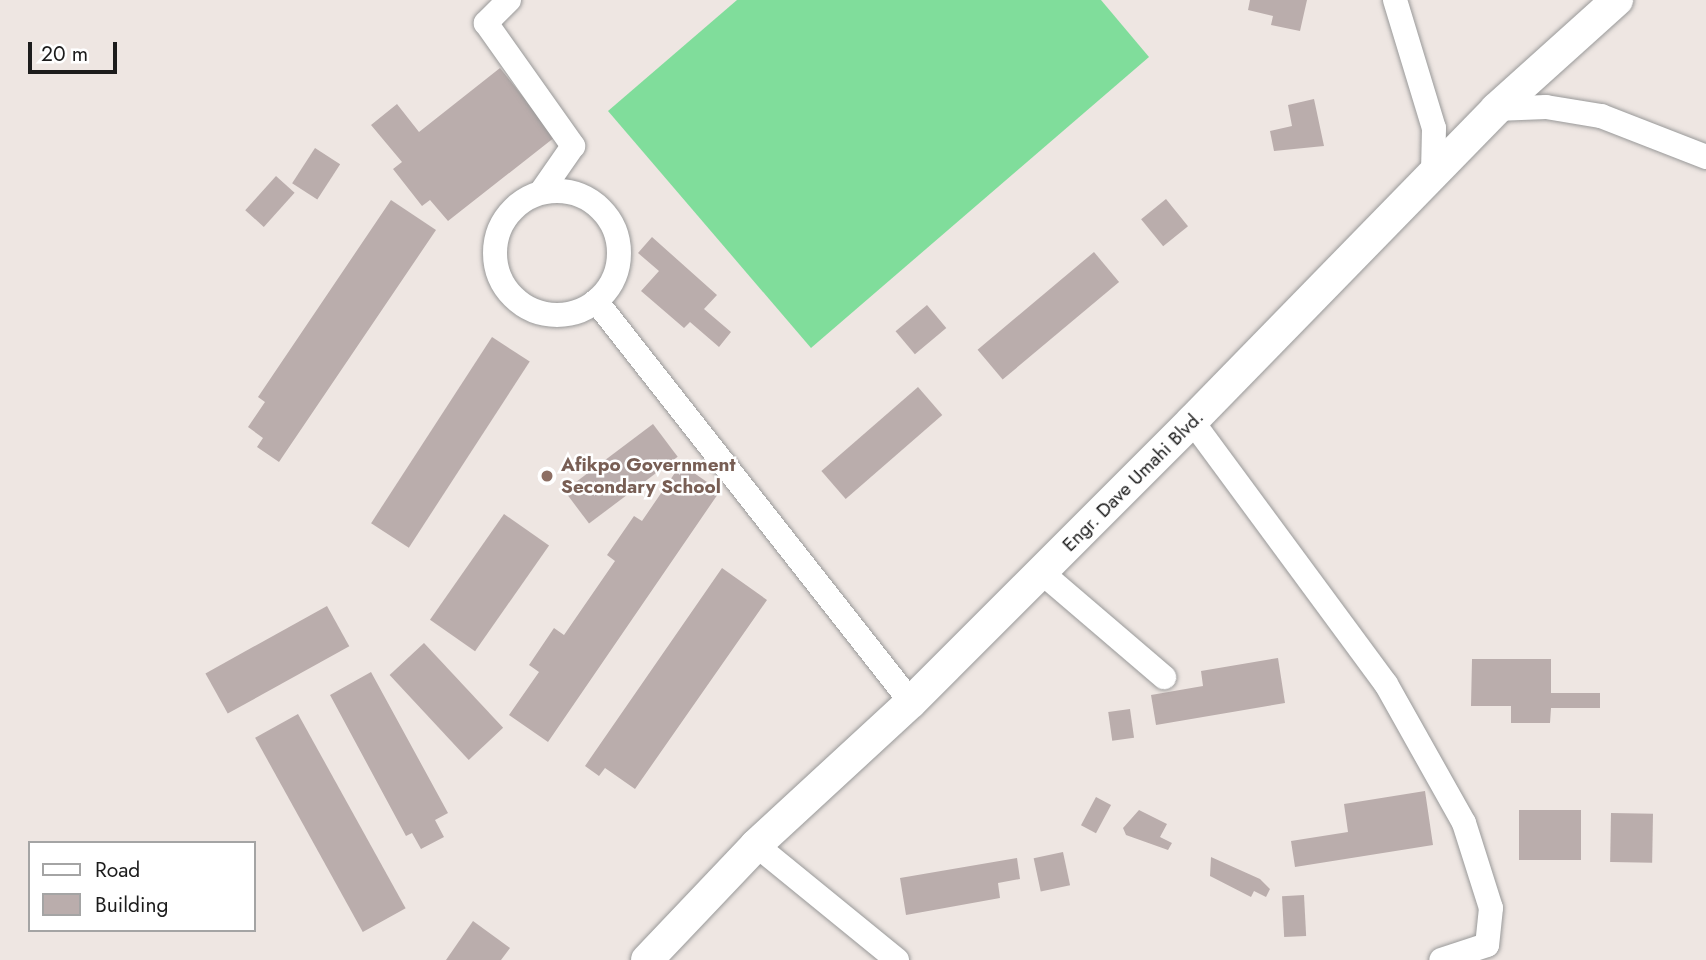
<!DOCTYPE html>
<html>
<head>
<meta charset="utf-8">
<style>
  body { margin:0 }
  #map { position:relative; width:1706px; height:960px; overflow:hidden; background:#eee6e2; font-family:Jost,sans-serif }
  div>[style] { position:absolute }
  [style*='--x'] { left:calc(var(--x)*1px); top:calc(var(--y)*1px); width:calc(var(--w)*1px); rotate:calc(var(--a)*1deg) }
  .pitch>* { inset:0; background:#80dd9b }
  .building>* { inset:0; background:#baadac; transform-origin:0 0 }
  .roads { filter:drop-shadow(0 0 2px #999) drop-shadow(0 0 2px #999) }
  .minor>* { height:24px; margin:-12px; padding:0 12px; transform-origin:12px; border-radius:12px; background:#fff }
  .minor>.ring { margin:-12px; padding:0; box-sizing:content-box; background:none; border:24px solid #fff; border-radius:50% }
  .tertiary>* { height:32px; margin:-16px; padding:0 16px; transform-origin:16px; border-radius:16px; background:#fff }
  .dots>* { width:19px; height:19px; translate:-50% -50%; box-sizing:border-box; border:4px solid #fff; border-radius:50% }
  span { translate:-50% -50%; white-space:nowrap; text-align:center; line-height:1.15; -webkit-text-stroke:5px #fff; paint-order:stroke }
  .education-label { font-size:19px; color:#785e54; font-weight:700 }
  .left { translate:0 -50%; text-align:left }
  .street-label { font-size:19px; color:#1c1c1c }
  .legend { position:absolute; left:28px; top:841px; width:228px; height:91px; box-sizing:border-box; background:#fff; border:2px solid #a4a4a4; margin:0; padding:9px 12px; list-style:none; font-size:21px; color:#1c1c1c }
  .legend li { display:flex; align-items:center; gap:14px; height:35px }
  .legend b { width:35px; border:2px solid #a4a4a4 }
  .scale { position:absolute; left:28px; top:42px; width:89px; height:32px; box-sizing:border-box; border:4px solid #1c1c1c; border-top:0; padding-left:9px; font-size:21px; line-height:24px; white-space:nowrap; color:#1c1c1c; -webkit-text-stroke:5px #fff; paint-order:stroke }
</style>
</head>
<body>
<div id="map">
  <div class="pitch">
    <i style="clip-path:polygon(737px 0,1101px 0,1149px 57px,811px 348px,608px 111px)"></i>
  </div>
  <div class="building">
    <i style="clip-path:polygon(1250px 0,1307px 0,1300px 31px,1271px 25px,1273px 16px,1248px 10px)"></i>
    <i style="clip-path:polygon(500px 68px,555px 137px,448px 221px,430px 200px,422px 206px,393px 169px,402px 162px,371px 125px,397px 104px,419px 132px)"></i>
    <i style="clip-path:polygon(1314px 99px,1324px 146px,1274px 151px,1270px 131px,1292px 126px,1288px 105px)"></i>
    <i style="left:315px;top:148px;width:30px;height:42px;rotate:33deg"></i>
    <i style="left:276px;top:176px;width:25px;height:46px;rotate:42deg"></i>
    <i style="left:1166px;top:199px;width:35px;height:32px;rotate:51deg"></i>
    <i style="clip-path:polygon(391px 200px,436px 230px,279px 462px,257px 447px,263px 438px,248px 427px,265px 402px,258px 397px)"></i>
    <i style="clip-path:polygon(652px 237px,717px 295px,704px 309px,731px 332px,719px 347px,690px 322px,684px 328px,641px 291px,659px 271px,638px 253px)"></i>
    <i style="left:1094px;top:252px;width:39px;height:152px;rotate:50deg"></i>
    <i style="left:927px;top:305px;width:30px;height:41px;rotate:50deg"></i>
    <i style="left:492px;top:337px;width:45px;height:222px;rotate:33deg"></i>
    <i style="left:918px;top:387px;width:37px;height:128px;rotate:49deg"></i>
    <i style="left:653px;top:424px;width:41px;height:111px;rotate:53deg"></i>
    <i style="clip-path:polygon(681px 464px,720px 491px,548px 742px,509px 715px,539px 672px,529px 665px,554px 628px,564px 635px,615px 561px,607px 555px,634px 516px,642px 521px)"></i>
    <i style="left:504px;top:514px;width:55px;height:129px;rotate:35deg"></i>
    <i style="clip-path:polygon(722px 568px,767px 600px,635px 789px,605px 768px,599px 776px,585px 766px)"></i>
    <i style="left:327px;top:606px;width:46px;height:139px;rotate:61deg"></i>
    <i style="left:424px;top:643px;width:116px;height:47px;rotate:47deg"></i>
    <i style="clip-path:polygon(1278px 658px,1285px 703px,1156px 725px,1151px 695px,1203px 686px,1201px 671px)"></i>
    <i style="clip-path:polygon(1472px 659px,1551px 659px,1551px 693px,1600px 693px,1600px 708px,1551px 708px,1550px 723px,1511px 723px,1511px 706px,1471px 706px)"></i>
    <i style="clip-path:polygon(371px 672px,448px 813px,435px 820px,444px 837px,421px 849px,412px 833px,406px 836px,330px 695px)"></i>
    <i style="left:1130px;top:709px;width:29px;height:22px;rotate:82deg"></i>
    <i style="left:298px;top:714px;width:222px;height:49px;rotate:61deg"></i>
    <i style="clip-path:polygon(1425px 791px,1433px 845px,1295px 867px,1291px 841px,1348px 832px,1344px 804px)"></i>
    <i style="left:1096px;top:797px;width:17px;height:32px;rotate:28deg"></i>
    <i style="clip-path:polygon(1139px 810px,1167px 824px,1160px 837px,1172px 843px,1168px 850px,1126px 835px,1123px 828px)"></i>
    <i style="left:1519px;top:810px;width:62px;height:50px"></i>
    <i style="left:1611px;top:813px;width:42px;height:49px;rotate:1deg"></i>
    <i style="left:1063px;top:852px;width:34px;height:30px;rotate:78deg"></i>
    <i style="clip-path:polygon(1211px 857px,1260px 879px,1270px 889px,1266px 897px,1254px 891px,1251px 897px,1210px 876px)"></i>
    <i style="clip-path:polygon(1017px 858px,1020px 879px,998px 883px,1000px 898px,906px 915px,900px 878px)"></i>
    <i style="left:1304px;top:895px;width:41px;height:22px;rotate:87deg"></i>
    <i style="clip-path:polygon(473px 921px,510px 948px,501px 960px,446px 960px)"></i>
  </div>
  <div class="roads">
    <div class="minor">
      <i style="--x:509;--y:0;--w:33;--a:135"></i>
      <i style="--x:486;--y:23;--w:151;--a:54.7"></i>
      <i style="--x:573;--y:146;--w:56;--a:124.8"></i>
      <i style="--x:1395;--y:0;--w:134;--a:73.1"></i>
      <i style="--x:1434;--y:128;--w:45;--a:91.3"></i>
      <i style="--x:1496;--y:109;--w:50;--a:-2.3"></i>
      <i style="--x:1546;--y:107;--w:56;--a:9.3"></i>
      <i style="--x:1601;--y:116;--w:113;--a:21.3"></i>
      <i class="ring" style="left:495px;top:191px;width:100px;height:100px"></i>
      <i style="--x:596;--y:301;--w:510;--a:51.85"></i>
      <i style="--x:1192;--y:421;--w:327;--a:53.6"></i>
      <i style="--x:1386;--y:684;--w:159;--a:60.7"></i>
      <i style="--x:1464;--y:823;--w:89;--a:72.4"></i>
      <i style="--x:1491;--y:908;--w:37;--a:96"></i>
      <i style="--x:1487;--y:945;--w:48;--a:161.9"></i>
      <i style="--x:1041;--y:572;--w:162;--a:40.5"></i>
      <i style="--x:756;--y:845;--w:182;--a:39.2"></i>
    </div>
    <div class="tertiary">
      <i style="--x:647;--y:960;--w:158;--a:-46.5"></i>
      <i style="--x:756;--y:845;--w:211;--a:-42.7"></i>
      <i style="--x:911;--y:702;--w:397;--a:-45"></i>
      <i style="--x:1192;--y:421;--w:436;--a:-45.7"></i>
      <i style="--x:1496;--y:109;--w:163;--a:-42"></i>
    </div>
  </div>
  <div class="dots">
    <i style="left:547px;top:476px;background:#8d6e63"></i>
  </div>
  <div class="education-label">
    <span class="left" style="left:561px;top:476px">Afikpo Government<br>Secondary School</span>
  </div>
  <div class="street-label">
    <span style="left:1133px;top:481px;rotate:-45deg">Engr. Dave Umahi Blvd.</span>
  </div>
  <ul class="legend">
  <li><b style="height:9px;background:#fff"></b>Road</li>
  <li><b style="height:19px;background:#baadac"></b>Building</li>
  </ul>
  <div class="scale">20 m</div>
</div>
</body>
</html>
